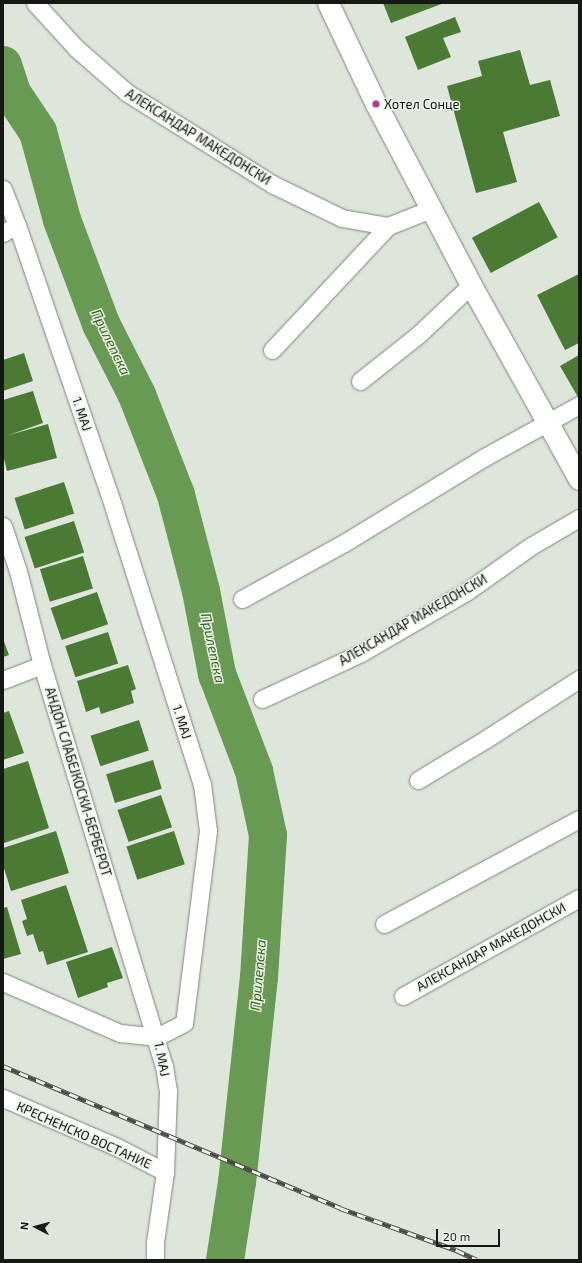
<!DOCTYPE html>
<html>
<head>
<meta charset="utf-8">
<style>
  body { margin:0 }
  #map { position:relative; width:582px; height:1263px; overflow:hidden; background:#dee5db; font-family:"Exo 2",sans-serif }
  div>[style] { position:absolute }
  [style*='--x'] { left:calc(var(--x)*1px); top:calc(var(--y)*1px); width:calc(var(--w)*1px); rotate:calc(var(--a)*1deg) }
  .river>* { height:38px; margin:-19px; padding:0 19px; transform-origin:19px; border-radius:19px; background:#699a53 }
  .building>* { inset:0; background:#4a7a34; transform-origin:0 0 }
  .roads { filter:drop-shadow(0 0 1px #7e857c) drop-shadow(0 0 1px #7e857c) }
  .minor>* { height:17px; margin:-8.5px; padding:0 8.5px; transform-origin:8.5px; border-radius:8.5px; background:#fff }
  .tertiary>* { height:21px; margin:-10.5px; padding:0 10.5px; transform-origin:10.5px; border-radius:10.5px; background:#fff }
  .rail>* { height:4.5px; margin-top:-2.25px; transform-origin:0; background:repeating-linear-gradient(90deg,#ebf2e8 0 9px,#474b45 0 18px); box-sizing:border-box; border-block:1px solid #474b45 }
  .dots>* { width:11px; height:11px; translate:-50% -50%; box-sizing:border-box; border:2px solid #ebf2e8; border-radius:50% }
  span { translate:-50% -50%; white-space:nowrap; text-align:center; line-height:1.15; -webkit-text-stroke:3px #ebf2e8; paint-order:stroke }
  .poi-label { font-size:13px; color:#151814 }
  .left { translate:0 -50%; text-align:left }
  .street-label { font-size:13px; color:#151814 }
  .water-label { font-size:14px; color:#326119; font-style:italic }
  .frame { position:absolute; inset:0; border:4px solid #151814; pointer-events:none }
  .north { position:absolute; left:16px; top:1207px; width:40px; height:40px; -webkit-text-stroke:3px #ebf2e8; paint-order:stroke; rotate:276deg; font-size:11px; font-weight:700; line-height:16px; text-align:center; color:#151814 }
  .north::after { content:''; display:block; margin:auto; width:14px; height:18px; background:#151814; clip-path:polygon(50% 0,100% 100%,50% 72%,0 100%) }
  .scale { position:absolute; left:436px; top:1229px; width:64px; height:18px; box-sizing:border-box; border:2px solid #151814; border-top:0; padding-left:5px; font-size:12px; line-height:14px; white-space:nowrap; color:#151814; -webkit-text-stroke:3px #ebf2e8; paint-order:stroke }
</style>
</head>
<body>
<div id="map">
  <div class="river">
    <i style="--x:3;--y:65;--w:29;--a:72"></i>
    <i style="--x:12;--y:93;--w:47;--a:56.3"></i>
    <i style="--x:38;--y:132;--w:91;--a:74.7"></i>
    <i style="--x:62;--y:220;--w:111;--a:69.4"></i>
    <i style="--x:101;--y:324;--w:80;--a:63.1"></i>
    <i style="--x:137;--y:395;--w:107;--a:68.7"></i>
    <i style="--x:176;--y:495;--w:99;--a:75.4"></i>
    <i style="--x:201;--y:591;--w:85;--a:79.1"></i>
    <i style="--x:217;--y:674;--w:104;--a:69.1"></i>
    <i style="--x:254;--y:771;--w:66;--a:77.7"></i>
    <i style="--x:268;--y:835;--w:142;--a:93.6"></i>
    <i style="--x:259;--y:977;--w:206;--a:96.1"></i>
    <i style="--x:237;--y:1182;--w:79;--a:98.7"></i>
  </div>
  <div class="building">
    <i style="clip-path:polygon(383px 3px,444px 3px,391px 23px)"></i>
    <i style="clip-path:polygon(455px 17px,461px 32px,443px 38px,451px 57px,418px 70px,405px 37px)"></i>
    <i style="clip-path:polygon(520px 50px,530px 85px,550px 80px,560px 116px,503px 132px,517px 182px,476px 193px,447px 86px,482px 76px,478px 61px)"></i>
    <i style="left:539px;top:202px;width:40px;height:76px;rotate:62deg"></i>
    <i style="clip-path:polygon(579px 274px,579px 343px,565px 350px,537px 295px)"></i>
    <i style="clip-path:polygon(24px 353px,33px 381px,3px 391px,3px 360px)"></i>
    <i style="clip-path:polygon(579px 355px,579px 399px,560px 366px)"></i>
    <i style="clip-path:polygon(33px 391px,43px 423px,9px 435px,48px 424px,57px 458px,7px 471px,3px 455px,3px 400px)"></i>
    <i style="left:64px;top:482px;width:33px;height:52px;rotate:72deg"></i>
    <i style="left:74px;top:521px;width:33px;height:52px;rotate:72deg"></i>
    <i style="left:83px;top:556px;width:34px;height:45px;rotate:73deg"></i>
    <i style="left:97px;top:592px;width:34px;height:49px;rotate:71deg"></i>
    <i style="left:108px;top:632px;width:33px;height:45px;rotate:72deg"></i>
    <i style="clip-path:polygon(3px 639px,9px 655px,3px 657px)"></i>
    <i style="clip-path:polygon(128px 665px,136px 689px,131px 691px,134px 703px,101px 714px,99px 707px,86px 712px,77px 681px)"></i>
    <i style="clip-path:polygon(9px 711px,24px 753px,3px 760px,3px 713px)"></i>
    <i style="left:139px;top:720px;width:32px;height:51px;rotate:72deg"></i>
    <i style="left:153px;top:760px;width:30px;height:49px;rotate:73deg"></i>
    <i style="clip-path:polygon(28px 761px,49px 828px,4px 843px,3px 769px)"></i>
    <i style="left:161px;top:795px;width:34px;height:46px;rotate:71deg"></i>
    <i style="clip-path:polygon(56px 831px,69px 873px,11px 891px,3px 865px,3px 848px)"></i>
    <i style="left:174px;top:831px;width:35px;height:50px;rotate:72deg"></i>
    <i style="clip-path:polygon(66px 885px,88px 952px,47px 965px,43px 951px,39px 952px,33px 934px,27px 936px,22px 921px,27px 919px,21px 900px)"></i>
    <i style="clip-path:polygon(7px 907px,21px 954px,3px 959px,3px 908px)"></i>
    <i style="clip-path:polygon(112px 947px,123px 978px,107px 983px,108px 987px,78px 998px,66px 962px)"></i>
  </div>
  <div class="roads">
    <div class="minor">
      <i style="--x:35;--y:3;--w:61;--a:47.7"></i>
      <i style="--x:76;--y:48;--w:67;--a:41.3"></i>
      <i style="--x:126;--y:92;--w:173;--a:32.2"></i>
      <i style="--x:272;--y:184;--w:78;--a:25.9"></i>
      <i style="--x:342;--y:218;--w:47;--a:9.9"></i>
      <i style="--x:388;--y:226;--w:46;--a:-21.6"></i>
      <i style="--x:3;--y:189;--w:39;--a:69"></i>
      <i style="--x:17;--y:225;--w:300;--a:71.1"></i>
      <i style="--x:114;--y:509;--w:289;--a:72.3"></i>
      <i style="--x:202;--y:784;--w:47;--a:82.7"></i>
      <i style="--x:208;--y:831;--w:193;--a:97.1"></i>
      <i style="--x:184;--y:1023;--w:31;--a:153"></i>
      <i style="--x:3;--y:233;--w:16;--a:-30"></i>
      <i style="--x:272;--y:350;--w:170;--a:-46.9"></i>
      <i style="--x:360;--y:381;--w:75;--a:-38.5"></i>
      <i style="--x:419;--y:334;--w:71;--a:-43.3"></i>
      <i style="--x:3;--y:526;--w:47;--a:71.6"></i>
      <i style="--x:18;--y:571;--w:97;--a:75.7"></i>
      <i style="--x:42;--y:665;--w:419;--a:73.1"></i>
      <i style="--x:164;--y:1066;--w:25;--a:81"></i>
      <i style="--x:168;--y:1091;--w:81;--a:92.1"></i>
      <i style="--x:165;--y:1172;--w:71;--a:98.1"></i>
      <i style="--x:155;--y:1242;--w:18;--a:90"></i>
      <i style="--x:242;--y:599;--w:116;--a:-28.8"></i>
      <i style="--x:344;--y:543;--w:163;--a:-31.4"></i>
      <i style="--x:483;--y:458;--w:110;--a:-28.9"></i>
      <i style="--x:3;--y:680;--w:42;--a:-21"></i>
      <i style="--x:262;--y:699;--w:109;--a:-24.9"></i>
      <i style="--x:361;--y:653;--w:121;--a:-30.2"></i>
      <i style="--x:466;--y:592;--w:80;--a:-35.3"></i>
      <i style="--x:531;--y:546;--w:56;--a:-30.3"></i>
      <i style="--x:418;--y:780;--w:79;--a:-31.1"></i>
      <i style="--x:486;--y:739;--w:111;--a:-32.8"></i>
      <i style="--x:384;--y:924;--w:221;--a:-28.3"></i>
      <i style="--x:3;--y:982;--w:128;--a:23.6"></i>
      <i style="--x:120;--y:1033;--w:36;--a:6"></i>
      <i style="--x:403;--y:996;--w:201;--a:-29.1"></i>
      <i style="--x:3;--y:1098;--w:126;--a:23.3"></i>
      <i style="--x:119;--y:1148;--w:52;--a:27.6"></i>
    </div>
    <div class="tertiary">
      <i style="--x:328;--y:3;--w:112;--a:64.6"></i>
      <i style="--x:376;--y:104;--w:204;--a:62.3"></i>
      <i style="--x:471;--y:285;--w:222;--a:60.9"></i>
    </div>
  </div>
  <div class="rail">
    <i style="--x:3;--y:1066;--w:366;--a:22.8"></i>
    <i style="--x:340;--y:1208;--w:123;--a:19.9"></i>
    <i style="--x:456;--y:1250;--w:23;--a:25"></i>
  </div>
  <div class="dots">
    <i style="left:376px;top:104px;background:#ba3c89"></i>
  </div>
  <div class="poi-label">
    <span class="left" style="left:384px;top:104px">Хотел Сонце</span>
  </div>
  <div class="street-label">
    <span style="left:198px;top:137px;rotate:32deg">АЛЕКСАНДАР МАКЕДОНСКИ</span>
    <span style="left:82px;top:414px;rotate:71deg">1. МАЈ</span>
    <span style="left:413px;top:620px;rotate:-30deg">АЛЕКСАНДАР МАКЕДОНСКИ</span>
    <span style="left:182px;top:722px;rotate:72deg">1. МАЈ</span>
    <span style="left:78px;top:782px;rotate:73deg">АНДОН СЛАБЕЈКОСКИ-БЕРБЕРОТ</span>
    <span style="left:491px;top:947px;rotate:-29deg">АЛЕКСАНДАР МАКЕДОНСКИ</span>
    <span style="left:162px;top:1059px;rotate:79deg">1. МАЈ</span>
    <span style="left:84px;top:1135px;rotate:24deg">КРЕСНЕНСКО ВОСТАНИЕ</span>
  </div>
  <div class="water-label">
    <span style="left:111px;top:342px;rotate:64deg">Прилепска</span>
    <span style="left:213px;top:648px;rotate:78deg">Прилепска</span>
    <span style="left:258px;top:975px;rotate:-85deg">Прилепска</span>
  </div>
  <div class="frame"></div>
  <div class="north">N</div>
  <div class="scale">20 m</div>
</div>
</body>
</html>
